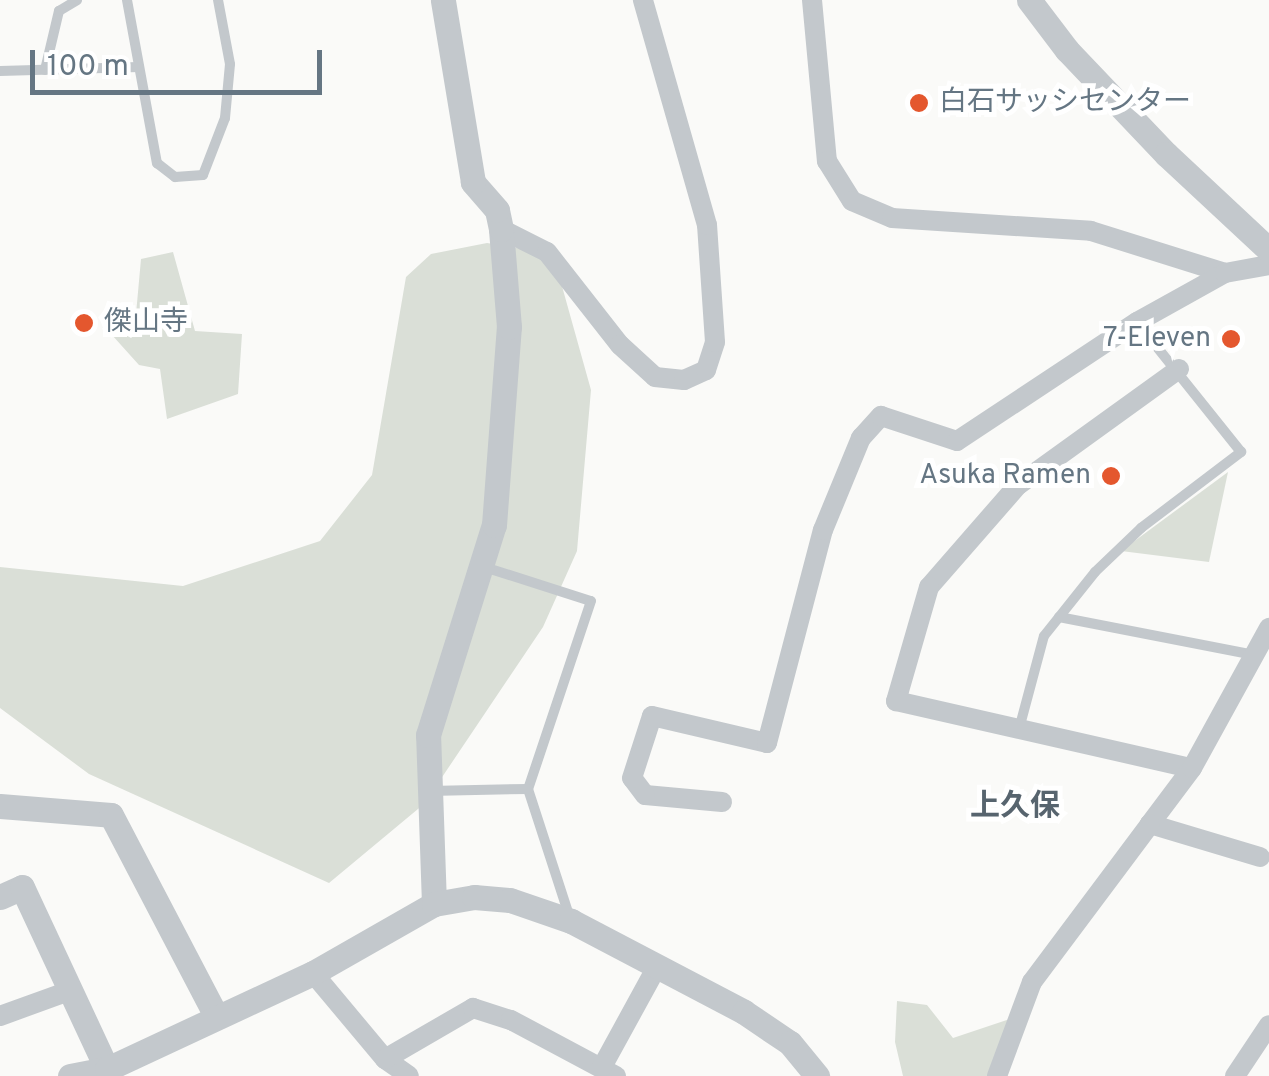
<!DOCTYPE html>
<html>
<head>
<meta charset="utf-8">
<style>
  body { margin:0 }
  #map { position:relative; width:1269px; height:1076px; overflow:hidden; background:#fafaf8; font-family:Overpass,"Noto Sans JP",sans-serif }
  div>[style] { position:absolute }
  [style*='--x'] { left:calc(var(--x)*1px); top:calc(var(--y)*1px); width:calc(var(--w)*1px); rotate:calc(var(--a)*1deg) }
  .green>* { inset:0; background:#dadfd7 }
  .service>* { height:10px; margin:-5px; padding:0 5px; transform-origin:5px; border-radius:5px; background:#c3c8cc }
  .minor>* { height:20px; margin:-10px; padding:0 10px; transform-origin:10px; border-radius:10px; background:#c3c8cc }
  .tertiary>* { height:25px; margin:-12.5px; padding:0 12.5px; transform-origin:12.5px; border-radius:12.5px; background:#c3c8cc }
  .dots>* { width:28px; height:28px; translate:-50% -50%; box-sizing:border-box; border:5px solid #fff; border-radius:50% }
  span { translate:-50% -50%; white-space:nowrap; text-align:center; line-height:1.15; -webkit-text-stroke:10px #fff; paint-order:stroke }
  .poi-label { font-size:28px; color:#657683 }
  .left { translate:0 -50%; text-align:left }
  .right { translate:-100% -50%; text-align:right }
  .neighbourhood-label { font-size:30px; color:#57646e; font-weight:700 }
  .scale { position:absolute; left:30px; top:50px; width:292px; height:45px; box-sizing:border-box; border:5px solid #657683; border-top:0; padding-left:12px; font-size:30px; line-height:35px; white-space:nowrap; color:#657683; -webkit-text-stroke:8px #fff; paint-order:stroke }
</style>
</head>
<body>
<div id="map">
  <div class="green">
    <i style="clip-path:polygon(487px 243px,553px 254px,591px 390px,577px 551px,543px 627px,424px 804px,329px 883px,89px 774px,0 708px,0 567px,183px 586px,320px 541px,372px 475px,406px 277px,431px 254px)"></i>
    <i style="clip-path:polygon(173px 252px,195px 331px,242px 334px,238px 394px,167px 419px,160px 369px,139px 365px,103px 325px,136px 314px,141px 259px)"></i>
    <i style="clip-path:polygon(1228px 472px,1209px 562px,1121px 551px)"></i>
    <i style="clip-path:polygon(897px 1001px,927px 1005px,953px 1038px,1019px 1016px,997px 1076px,903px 1076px,895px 1042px)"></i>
  </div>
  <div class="service">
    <i style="--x:127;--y:0;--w:166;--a:79.6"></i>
    <i style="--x:157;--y:163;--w:23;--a:38"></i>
    <i style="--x:175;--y:177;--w:28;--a:-4"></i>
    <i style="--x:203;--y:175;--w:61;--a:-68.9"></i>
    <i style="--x:225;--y:118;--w:54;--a:-84.7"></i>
    <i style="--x:230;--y:64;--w:65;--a:-100.6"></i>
    <i style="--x:45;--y:70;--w:61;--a:-76.7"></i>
    <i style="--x:59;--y:11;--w:21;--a:-31"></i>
    <i style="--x:0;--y:71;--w:139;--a:-1.6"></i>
    <i style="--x:481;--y:566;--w:115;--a:17.7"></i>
    <i style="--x:591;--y:601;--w:198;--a:108.5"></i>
    <i style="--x:528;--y:789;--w:133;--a:72"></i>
    <i style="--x:1059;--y:617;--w:199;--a:11"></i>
    <i style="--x:1019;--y:729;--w:96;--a:-75"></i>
    <i style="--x:1044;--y:636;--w:82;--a:-51.4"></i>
    <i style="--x:1095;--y:572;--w:64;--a:-43.7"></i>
    <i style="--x:1141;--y:528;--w:126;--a:-37.2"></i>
    <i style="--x:1241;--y:452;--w:166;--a:-128.7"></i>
    <i style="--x:429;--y:791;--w:99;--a:-1.2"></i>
  </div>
  <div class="minor">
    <i style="--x:812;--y:0;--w:162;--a:84.7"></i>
    <i style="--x:827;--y:161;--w:47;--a:58"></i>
    <i style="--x:852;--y:201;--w:43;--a:23"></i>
    <i style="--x:892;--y:218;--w:199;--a:3.7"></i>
    <i style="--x:1091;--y:231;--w:140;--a:17.4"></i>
    <i style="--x:501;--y:229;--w:51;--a:26.6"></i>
    <i style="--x:547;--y:252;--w:118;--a:51.9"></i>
    <i style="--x:620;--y:345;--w:47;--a:42.4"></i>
    <i style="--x:655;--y:377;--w:29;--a:6"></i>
    <i style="--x:684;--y:380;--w:24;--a:-24"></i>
    <i style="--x:706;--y:370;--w:29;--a:-72"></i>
    <i style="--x:715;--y:342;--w:117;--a:-93.9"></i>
    <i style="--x:707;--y:225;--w:234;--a:-105.9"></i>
    <i style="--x:1179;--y:369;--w:198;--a:144.2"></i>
    <i style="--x:1018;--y:485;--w:135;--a:131.1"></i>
    <i style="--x:929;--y:587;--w:119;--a:106.1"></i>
    <i style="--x:896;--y:701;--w:303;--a:12.8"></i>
    <i style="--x:722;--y:802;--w:77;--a:-174.8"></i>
    <i style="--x:645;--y:795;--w:21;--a:-127"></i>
    <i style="--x:632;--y:778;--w:65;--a:-72.1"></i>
    <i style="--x:652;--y:716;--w:118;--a:13.2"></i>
    <i style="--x:767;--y:743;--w:220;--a:-75.3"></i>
    <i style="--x:823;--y:530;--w:100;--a:-67.6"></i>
    <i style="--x:861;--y:438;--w:30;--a:-48"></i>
    <i style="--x:881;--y:416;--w:80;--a:18.2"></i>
    <i style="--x:957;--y:441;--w:216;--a:-33.5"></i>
    <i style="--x:1137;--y:322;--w:101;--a:-29.1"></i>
    <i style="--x:1225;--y:273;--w:45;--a:-10.3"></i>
    <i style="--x:1260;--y:857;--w:115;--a:-163.3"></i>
    <i style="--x:1150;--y:824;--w:70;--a:-53.1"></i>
    <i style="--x:1192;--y:768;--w:160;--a:-61.2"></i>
    <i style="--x:313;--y:973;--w:112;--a:50.1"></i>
    <i style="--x:385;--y:1059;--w:29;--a:35"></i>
    <i style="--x:0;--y:1016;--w:73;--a:-19.9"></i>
    <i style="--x:385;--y:1059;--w:102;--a:-30.1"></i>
    <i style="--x:473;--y:1008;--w:40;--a:18"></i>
    <i style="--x:511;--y:1020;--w:119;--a:28.1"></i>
    <i style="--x:602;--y:1067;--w:111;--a:-61.3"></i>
    <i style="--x:997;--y:1076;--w:100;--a:-69.6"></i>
    <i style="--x:1032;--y:982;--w:197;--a:-53.2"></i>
    <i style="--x:1235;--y:1076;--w:61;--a:-56.3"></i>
  </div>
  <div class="tertiary">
    <i style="--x:1029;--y:0;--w:63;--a:52.8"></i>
    <i style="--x:1067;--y:50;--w:144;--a:46.4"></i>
    <i style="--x:1166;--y:154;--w:141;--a:43"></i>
    <i style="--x:0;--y:806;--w:111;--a:4.6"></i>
    <i style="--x:111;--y:815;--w:225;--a:62.4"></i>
    <i style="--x:0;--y:897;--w:24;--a:-24"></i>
    <i style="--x:22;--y:887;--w:201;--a:65"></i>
    <i style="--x:434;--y:904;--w:169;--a:-92"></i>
    <i style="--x:428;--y:735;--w:220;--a:-72.6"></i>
    <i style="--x:494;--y:525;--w:199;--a:-85.7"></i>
    <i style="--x:509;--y:327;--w:98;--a:-94.7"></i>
    <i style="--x:501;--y:229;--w:19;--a:-102"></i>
    <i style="--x:497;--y:210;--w:37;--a:-131"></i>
    <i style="--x:473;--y:182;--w:184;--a:-99.4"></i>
    <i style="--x:70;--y:1076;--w:38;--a:-11"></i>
    <i style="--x:107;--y:1069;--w:227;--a:-25"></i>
    <i style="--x:313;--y:973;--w:139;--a:-29.7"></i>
    <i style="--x:434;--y:904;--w:41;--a:-9.9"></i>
    <i style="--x:474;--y:897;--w:36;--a:5"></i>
    <i style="--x:510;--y:900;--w:65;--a:19"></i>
    <i style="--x:571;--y:921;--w:195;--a:27.7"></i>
    <i style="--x:744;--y:1012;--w:55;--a:34"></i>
    <i style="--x:790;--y:1043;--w:43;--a:50.7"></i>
  </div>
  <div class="dots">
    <i style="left:919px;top:103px;background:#e4572e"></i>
    <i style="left:84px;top:323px;background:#e4572e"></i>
    <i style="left:1231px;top:339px;background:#e4572e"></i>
    <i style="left:1111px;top:476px;background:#e4572e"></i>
  </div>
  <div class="poi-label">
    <span class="left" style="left:939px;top:103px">白石サッシセンター</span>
    <span class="left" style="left:104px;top:323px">傑山寺</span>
    <span class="right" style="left:1211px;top:339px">7-Eleven</span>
    <span class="right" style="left:1091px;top:476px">Asuka Ramen</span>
  </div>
  <div class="neighbourhood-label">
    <span style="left:1015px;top:808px">上久保</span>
  </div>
  <div class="scale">100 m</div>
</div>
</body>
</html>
